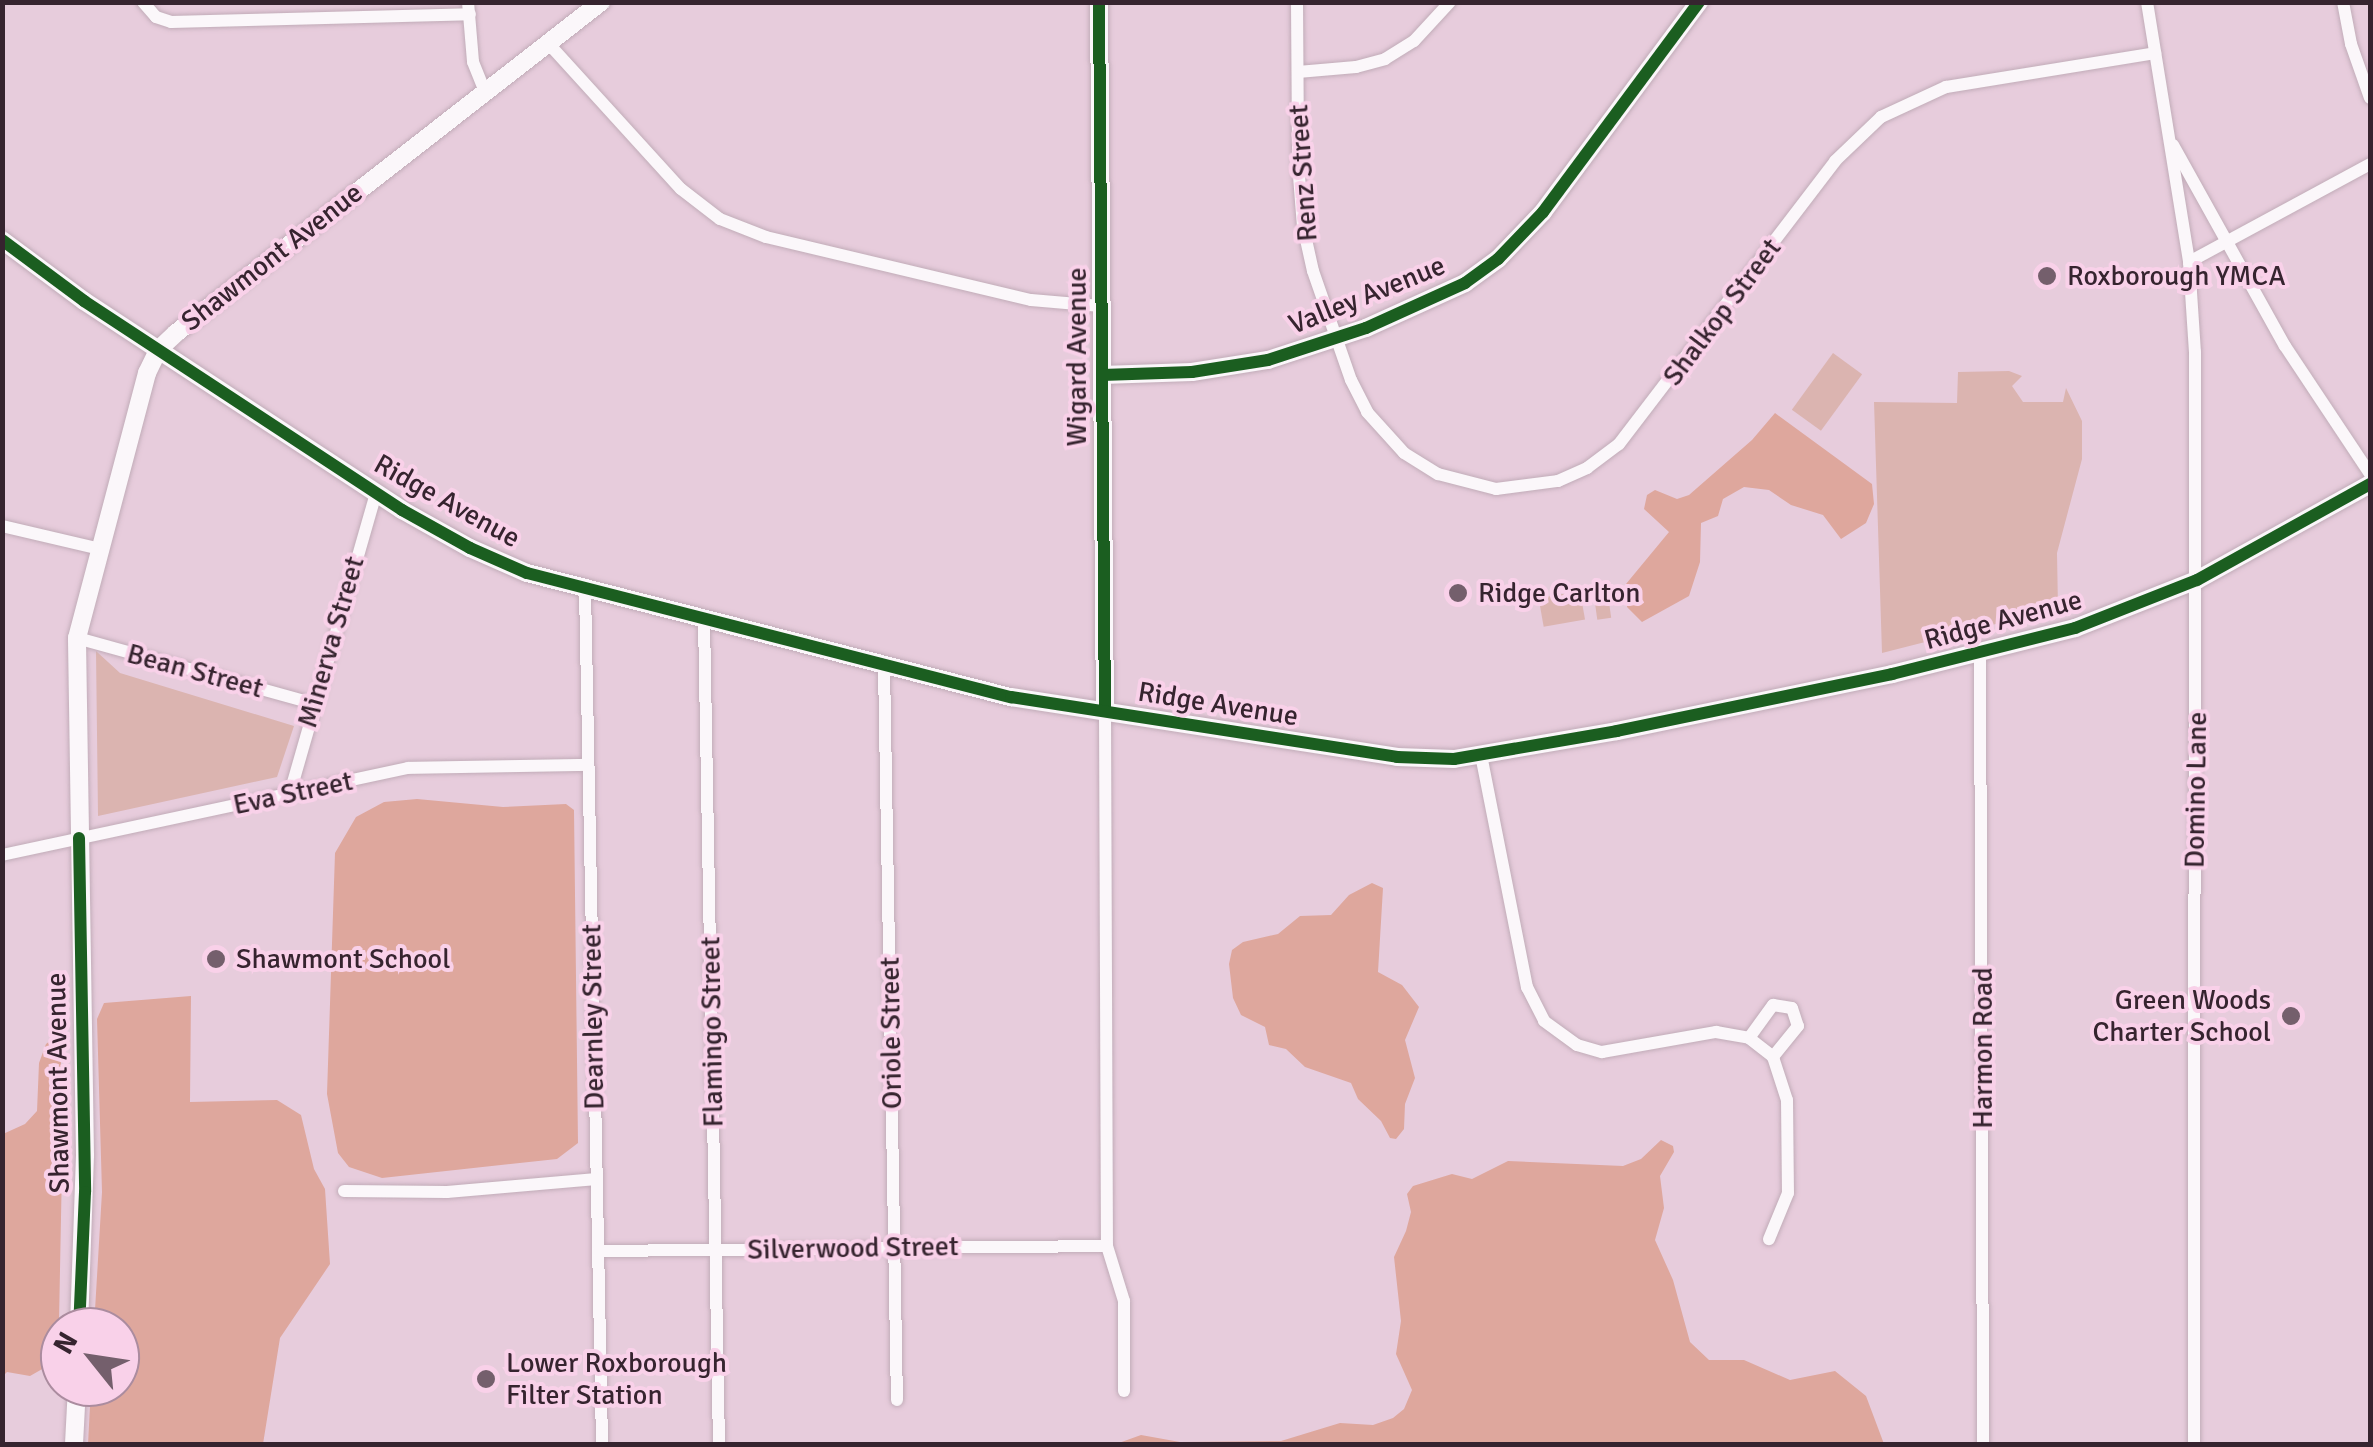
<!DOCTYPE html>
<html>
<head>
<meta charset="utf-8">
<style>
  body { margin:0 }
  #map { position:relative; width:2373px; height:1447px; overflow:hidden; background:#e7ccdc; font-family:Signika,sans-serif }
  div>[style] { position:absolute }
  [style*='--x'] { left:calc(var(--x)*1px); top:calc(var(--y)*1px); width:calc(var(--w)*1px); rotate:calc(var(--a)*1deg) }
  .green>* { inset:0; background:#dbb4b0; transform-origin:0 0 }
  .forest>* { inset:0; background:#dea79d }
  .roads { filter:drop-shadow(0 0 2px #c1acb8) drop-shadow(0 0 2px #c1acb8) }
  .street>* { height:12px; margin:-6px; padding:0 6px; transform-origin:6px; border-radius:6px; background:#fbf7fa }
  .secondary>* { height:18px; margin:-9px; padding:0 9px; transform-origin:9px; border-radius:9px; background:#fbf7fa }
  .cycleway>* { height:12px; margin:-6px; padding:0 6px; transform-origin:6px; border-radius:6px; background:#1b5e20 }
  .dots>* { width:28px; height:28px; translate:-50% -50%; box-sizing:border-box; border:5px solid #f9d1e9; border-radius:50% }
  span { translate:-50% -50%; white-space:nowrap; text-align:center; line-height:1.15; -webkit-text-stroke:8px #f9d1e9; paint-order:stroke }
  .street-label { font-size:28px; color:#36242f }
  .poi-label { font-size:28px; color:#36242f }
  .left { translate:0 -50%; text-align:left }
  .right { translate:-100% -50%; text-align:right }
  .frame { position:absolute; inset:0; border:5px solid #36242f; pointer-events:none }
  .north { position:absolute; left:40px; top:1307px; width:100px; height:100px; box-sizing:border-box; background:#f9d1e9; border:2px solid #ab8c9f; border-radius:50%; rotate:300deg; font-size:28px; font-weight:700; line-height:40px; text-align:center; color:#36242f }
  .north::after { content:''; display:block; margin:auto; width:35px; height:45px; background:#745f6c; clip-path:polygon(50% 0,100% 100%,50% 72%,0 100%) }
</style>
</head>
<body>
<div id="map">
  <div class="green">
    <i style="left:1833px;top:353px;width:36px;height:70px;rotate:36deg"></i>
    <i style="clip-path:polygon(2009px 371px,2022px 376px,2012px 386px,2023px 402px,2063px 402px,2066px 388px,2082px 421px,2082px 459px,2057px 553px,2058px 608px,1882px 653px,1874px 402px,1957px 403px,1958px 372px)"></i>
    <i style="left:1607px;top:588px;width:30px;height:14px;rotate:82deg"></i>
    <i style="left:1580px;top:591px;width:29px;height:42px;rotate:80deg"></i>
    <i style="clip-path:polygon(96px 651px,120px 673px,294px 726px,277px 777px,98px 816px)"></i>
  </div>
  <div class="forest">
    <i style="clip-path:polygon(1775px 413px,1872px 484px,1874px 504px,1866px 523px,1841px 539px,1823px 515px,1791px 505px,1769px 490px,1744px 487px,1723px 499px,1718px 516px,1701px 523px,1700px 562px,1689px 596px,1642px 622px,1627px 607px,1626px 584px,1669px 532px,1644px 509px,1647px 495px,1655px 490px,1677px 499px,1689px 495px,1752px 440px)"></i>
    <i style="clip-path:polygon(417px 799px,503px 807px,566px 804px,574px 810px,578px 1143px,557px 1159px,382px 1178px,349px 1167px,338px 1153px,327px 1094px,335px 853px,356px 817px,384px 802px)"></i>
    <i style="clip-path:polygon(1372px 883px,1383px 888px,1378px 972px,1402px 985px,1419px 1007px,1405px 1040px,1415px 1078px,1405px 1104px,1404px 1129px,1396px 1139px,1390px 1138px,1381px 1121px,1358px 1099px,1351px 1083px,1305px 1067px,1286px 1049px,1269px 1045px,1265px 1027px,1241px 1015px,1233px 998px,1229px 964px,1232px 950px,1243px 942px,1278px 934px,1300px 916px,1331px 915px,1349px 895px)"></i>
    <i style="clip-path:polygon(191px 996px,190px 1102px,277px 1100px,301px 1115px,314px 1169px,325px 1189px,330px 1264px,280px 1338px,263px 1444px,88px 1444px,91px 1387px,120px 1387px,120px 1327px,94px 1327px,102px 1192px,97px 1019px,104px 1003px)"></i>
    <i style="clip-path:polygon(55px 1037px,60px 1039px,63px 1115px,59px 1322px,44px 1368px,30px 1376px,7px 1372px,3px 1376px,3px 1134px,25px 1124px,37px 1111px,39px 1063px,46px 1044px)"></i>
    <i style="clip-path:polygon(1661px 1140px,1673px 1146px,1674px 1152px,1660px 1176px,1664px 1208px,1655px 1240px,1673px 1280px,1690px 1342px,1709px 1360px,1744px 1360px,1790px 1380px,1835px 1371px,1866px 1396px,1884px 1444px,1116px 1444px,1141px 1435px,1180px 1442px,1281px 1441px,1340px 1423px,1373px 1425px,1393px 1418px,1404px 1409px,1412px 1390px,1396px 1354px,1401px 1321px,1394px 1257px,1406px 1231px,1411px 1212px,1407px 1194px,1413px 1186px,1452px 1174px,1472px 1179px,1508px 1161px,1623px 1166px,1641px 1159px)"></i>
  </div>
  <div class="roads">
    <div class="street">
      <i style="--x:143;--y:2;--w:20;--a:49"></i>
      <i style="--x:156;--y:17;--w:16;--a:18"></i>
      <i style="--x:171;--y:22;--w:299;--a:-1.5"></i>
      <i style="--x:468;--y:2;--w:60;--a:85.2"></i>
      <i style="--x:473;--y:62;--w:32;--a:68"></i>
      <i style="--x:1297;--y:2;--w:161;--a:89.6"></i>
      <i style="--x:1298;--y:163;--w:63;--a:85.5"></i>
      <i style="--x:1303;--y:226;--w:46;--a:77.5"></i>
      <i style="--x:1313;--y:271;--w:115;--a:70.8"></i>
      <i style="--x:1351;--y:380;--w:36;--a:63"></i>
      <i style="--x:1367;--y:412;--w:55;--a:47.9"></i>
      <i style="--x:1404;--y:453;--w:40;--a:32"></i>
      <i style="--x:1438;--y:474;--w:60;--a:14.5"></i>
      <i style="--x:1496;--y:489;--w:63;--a:-7.4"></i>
      <i style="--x:1558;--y:481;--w:32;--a:-24"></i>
      <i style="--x:1587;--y:468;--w:40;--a:-37"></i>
      <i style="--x:1619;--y:444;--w:356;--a:-52.6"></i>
      <i style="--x:1835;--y:161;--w:64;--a:-43.7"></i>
      <i style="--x:1881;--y:117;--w:72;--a:-24.8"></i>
      <i style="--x:1946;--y:87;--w:212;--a:-9.2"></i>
      <i style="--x:2147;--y:2;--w:263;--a:80.8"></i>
      <i style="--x:2189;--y:262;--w:90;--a:86.2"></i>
      <i style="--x:2195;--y:352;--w:1092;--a:90.05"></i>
      <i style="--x:2343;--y:2;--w:43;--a:79.2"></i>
      <i style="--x:2351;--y:44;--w:57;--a:70.6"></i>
      <i style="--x:548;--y:43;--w:197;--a:47.7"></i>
      <i style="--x:681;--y:189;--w:49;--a:37.6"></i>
      <i style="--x:720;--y:219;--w:49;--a:21.4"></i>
      <i style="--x:766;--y:237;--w:272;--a:13.4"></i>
      <i style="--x:1031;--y:300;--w:70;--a:4.9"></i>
      <i style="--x:1298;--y:72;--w:58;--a:-4.9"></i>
      <i style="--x:1356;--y:67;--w:30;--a:-15"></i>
      <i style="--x:1385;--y:59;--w:34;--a:-32"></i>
      <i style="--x:1414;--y:41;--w:53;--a:-47.3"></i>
      <i style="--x:2173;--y:145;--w:230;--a:60.9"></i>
      <i style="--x:2285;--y:346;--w:154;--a:56.4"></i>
      <i style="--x:2189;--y:262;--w:206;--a:-28.4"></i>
      <i style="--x:2;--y:526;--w:101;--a:13.2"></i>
      <i style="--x:585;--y:589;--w:855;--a:88.86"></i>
      <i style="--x:704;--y:619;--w:825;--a:88.96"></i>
      <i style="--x:77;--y:638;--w:244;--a:15.5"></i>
      <i style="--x:1980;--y:652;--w:792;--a:89.78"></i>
      <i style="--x:884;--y:666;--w:734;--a:88.99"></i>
      <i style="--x:1105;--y:711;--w:535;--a:89.79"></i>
      <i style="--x:1107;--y:1246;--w:58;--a:72.8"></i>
      <i style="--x:1124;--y:1301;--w:90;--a:90"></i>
      <i style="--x:1481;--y:755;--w:237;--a:78.8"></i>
      <i style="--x:1527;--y:987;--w:38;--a:63"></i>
      <i style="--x:1544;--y:1021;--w:41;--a:36"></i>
      <i style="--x:1577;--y:1045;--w:26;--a:16"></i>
      <i style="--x:1602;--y:1052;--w:116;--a:-10"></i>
      <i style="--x:1716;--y:1032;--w:34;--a:10"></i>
      <i style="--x:1749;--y:1038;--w:31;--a:38"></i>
      <i style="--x:1773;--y:1057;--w:45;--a:72"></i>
      <i style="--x:1787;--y:1100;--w:93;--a:89.4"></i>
      <i style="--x:1788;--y:1193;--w:50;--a:112.4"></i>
      <i style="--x:290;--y:793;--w:312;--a:-74"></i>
      <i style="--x:2;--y:855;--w:415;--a:-12.1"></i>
      <i style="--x:408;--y:768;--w:179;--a:-1"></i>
      <i style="--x:1749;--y:1038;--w:41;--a:-54"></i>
      <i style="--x:1773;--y:1005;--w:19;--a:9"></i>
      <i style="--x:1792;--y:1008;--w:19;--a:72"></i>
      <i style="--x:1798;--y:1026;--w:40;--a:129"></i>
      <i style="--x:344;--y:1191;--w:103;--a:0.6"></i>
      <i style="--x:447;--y:1192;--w:150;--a:-5"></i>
      <i style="--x:598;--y:1251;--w:509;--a:-0.56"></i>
    </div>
    <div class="secondary">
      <i style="--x:1099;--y:2;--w:709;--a:89.52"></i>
      <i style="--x:2;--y:240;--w:102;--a:36.6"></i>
      <i style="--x:84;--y:301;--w:381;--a:33.3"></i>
      <i style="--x:402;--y:510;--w:78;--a:29.2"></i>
      <i style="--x:470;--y:548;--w:62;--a:23.7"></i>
      <i style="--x:527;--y:573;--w:500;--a:14.4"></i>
      <i style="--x:1011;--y:697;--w:391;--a:8.8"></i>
      <i style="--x:1397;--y:757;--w:57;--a:2"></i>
      <i style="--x:1454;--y:759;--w:165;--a:-9.7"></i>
      <i style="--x:1617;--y:731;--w:281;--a:-11.7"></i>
      <i style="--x:1892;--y:674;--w:189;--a:-14.1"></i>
      <i style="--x:2075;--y:628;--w:131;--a:-21.5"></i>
      <i style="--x:2197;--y:580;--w:198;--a:-29"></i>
      <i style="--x:1102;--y:375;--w:90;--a:-1.9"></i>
      <i style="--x:1192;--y:372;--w:77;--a:-9"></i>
      <i style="--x:1268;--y:360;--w:103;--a:-18.1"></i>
      <i style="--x:1366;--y:328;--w:109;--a:-24.4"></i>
      <i style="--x:1465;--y:283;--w:41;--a:-36"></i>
      <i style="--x:1498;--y:259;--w:65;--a:-46.2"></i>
      <i style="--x:1543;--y:212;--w:262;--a:-53.4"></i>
      <i style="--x:79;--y:1327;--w:172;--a:-88"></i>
      <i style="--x:85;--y:1155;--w:517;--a:-90.89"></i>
      <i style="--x:77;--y:638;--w:274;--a:-75.2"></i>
      <i style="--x:147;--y:373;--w:25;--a:-64"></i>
      <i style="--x:158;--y:350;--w:25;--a:-43"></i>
      <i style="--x:176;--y:333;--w:539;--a:-37.91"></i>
      <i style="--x:74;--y:1444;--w:57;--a:-87"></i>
    </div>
  </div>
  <div class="cycleway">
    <i style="--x:1099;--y:2;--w:709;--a:89.52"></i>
    <i style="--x:2;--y:240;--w:102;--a:36.6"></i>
    <i style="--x:84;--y:301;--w:381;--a:33.3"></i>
    <i style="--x:402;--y:510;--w:78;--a:29.2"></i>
    <i style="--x:470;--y:548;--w:62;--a:23.7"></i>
    <i style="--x:527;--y:573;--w:500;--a:14.4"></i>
    <i style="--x:1011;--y:697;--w:391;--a:8.8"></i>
    <i style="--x:1397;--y:757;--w:57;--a:2"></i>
    <i style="--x:1454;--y:759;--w:165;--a:-9.7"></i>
    <i style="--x:1617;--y:731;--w:281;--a:-11.7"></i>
    <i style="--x:1892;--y:674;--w:189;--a:-14.1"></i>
    <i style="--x:2075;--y:628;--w:131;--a:-21.5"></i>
    <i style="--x:2197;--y:580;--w:198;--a:-29"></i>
    <i style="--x:1102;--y:375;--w:90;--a:-1.9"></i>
    <i style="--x:1192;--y:372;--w:77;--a:-9"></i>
    <i style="--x:1268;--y:360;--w:103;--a:-18.1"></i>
    <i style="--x:1366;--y:328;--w:109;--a:-24.4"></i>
    <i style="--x:1465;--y:283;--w:41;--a:-36"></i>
    <i style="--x:1498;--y:259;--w:65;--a:-46.2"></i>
    <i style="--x:1543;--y:212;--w:262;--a:-53.4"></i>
    <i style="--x:79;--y:838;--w:354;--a:89"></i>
    <i style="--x:85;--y:1192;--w:135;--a:92.5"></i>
  </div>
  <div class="dots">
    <i style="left:2047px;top:276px;background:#745f6c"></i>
    <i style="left:1458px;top:593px;background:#745f6c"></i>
    <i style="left:216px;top:959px;background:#745f6c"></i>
    <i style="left:2291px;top:1016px;background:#745f6c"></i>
    <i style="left:486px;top:1379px;background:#745f6c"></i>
  </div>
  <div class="street-label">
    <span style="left:1303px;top:173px;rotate:-94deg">Renz Street</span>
    <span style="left:272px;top:257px;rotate:-38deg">Shawmont Avenue</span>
    <span style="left:1367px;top:295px;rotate:-22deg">Valley Avenue</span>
    <span style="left:1722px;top:312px;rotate:-53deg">Shalkop Street</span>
    <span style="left:1077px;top:357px;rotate:-90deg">Wigard Avenue</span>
    <span style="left:447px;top:501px;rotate:29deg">Ridge Avenue</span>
    <span style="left:2003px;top:620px;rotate:-15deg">Ridge Avenue</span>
    <span style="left:331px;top:642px;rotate:-74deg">Minerva Street</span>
    <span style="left:195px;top:671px;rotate:15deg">Bean Street</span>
    <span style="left:1218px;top:704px;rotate:9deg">Ridge Avenue</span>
    <span style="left:2196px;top:790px;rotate:-89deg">Domino Lane</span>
    <span style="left:293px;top:793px;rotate:-12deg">Eva Street</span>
    <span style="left:593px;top:1017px;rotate:-91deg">Dearnley Street</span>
    <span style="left:712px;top:1032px;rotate:-91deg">Flamingo Street</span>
    <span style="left:891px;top:1033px;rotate:-91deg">Oriole Street</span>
    <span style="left:1983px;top:1048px;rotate:-90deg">Harmon Road</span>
    <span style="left:58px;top:1083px;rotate:-91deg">Shawmont Avenue</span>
    <span style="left:853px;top:1248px;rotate:-1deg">Silverwood Street</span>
  </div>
  <div class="poi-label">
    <span class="left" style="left:2067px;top:276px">Roxborough YMCA</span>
    <span class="left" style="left:1478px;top:593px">Ridge Carlton</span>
    <span class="left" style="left:236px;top:959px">Shawmont School</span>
    <span class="right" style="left:2271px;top:1016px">Green Woods<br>Charter School</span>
    <span class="left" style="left:506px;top:1379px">Lower Roxborough<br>Filter Station</span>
  </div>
  <div class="frame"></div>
  <div class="north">N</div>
</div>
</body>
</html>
